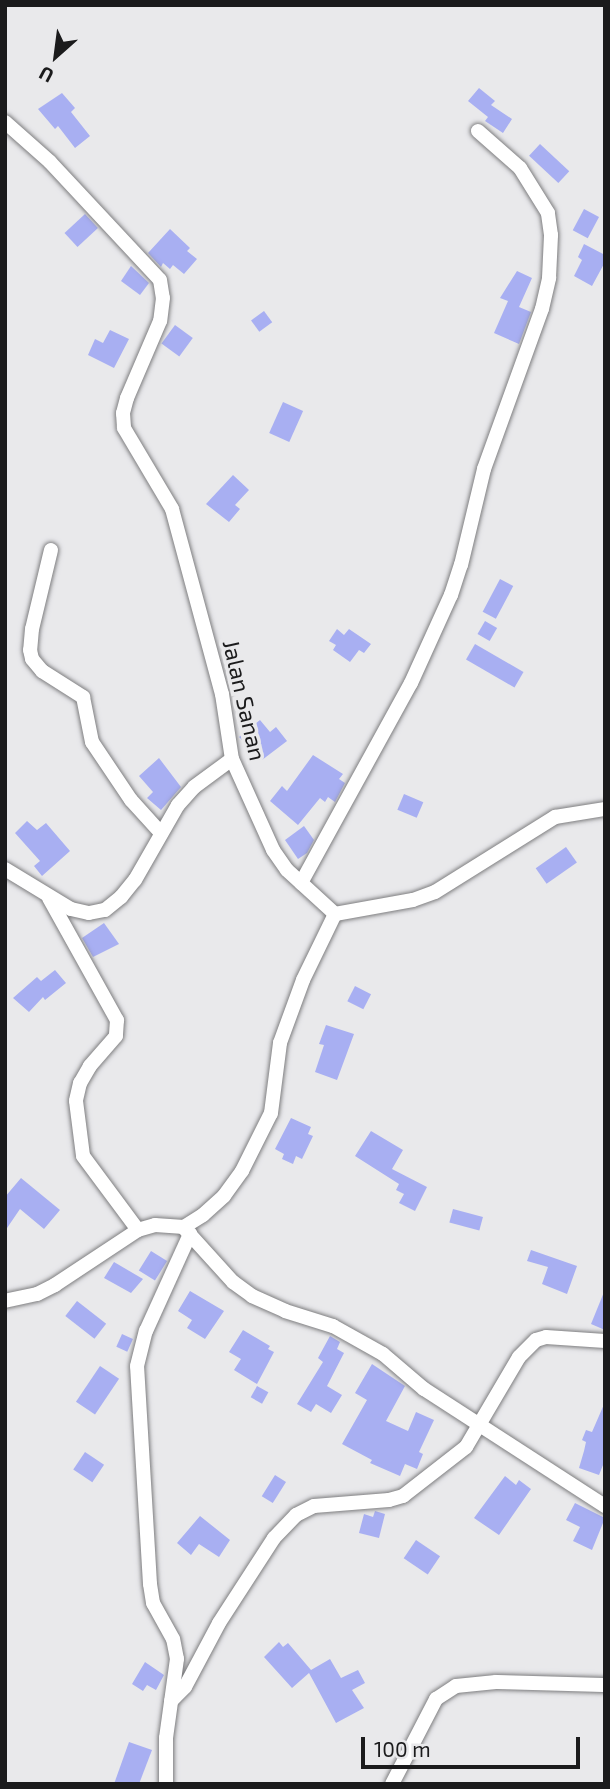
<!DOCTYPE html>
<html>
<head>
<meta charset="utf-8">
<style>
  body { margin:0 }
  #map { position:relative; width:610px; height:1789px; overflow:hidden; background:#e9e9eb; font-family:"Exo 2",sans-serif }
  div>[style] { position:absolute }
  [style*='--x'] { left:calc(var(--x)*1px); top:calc(var(--y)*1px); width:calc(var(--w)*1px); rotate:calc(var(--a)*1deg) }
  .building>* { inset:0; background:#a8aff2; transform-origin:0 0 }
  .roads { filter:drop-shadow(0 0 2px #7e7e80) drop-shadow(0 0 2px #7e7e80) }
  .minor>* { height:14px; margin:-7px; padding:0 7px; transform-origin:7px; border-radius:7px; background:#fff }
  span { translate:-50% -50%; white-space:nowrap; text-align:center; line-height:1.15; -webkit-text-stroke:7px #e9e9eb; paint-order:stroke }
  .street-label { font-size:23px; color:#1b1b1c }
  .frame { position:absolute; inset:0; border:7px solid #1b1b1c; pointer-events:none }
  .north { position:absolute; left:21px; top:21px; width:70px; height:70px; -webkit-text-stroke:5px #e9e9eb; paint-order:stroke; rotate:208deg; font-size:19px; font-weight:700; line-height:28px; text-align:center; color:#1b1b1c }
  .north::after { content:''; display:block; margin:auto; width:24px; height:32px; background:#1b1b1c; clip-path:polygon(50% 0,100% 100%,50% 72%,0 100%) }
  .scale { position:absolute; left:361px; top:1737px; width:219px; height:32px; box-sizing:border-box; border:4px solid #1b1b1c; border-top:0; padding-left:9px; font-size:21px; line-height:24px; white-space:nowrap; color:#1b1b1c; -webkit-text-stroke:5px #e9e9eb; paint-order:stroke }
</style>
</head>
<body>
<div id="map">
  <div class="building">
    <i style="clip-path:polygon(479px 88px,495px 101px,491px 105px,512px 119px,503px 133px,485px 121px,488px 117px,468px 101px)"></i>
    <i style="clip-path:polygon(62px 93px,75px 108px,71px 112px,90px 136px,75px 148px,58px 126px,55px 129px,38px 109px)"></i>
    <i style="left:540px;top:144px;width:40px;height:16px;rotate:43deg"></i>
    <i style="left:584px;top:209px;width:17px;height:24px;rotate:28deg"></i>
    <i style="left:85px;top:214px;width:19px;height:28px;rotate:47deg"></i>
    <i style="clip-path:polygon(170px 229px,190px 248px,187px 251px,197px 259px,184px 274px,173px 265px,170px 269px,163px 263px,161px 267px,148px 253px)"></i>
    <i style="clip-path:polygon(584px 244px,605px 255px,605px 262px,592px 286px,574px 276px,582px 260px,578px 257px)"></i>
    <i style="clip-path:polygon(131px 266px,149px 283px,140px 295px,121px 281px)"></i>
    <i style="clip-path:polygon(517px 271px,532px 278px,519px 307px,531px 312px,519px 344px,494px 333px,508px 301px,500px 298px)"></i>
    <i style="left:264px;top:311px;width:14px;height:16px;rotate:54deg"></i>
    <i style="left:175px;top:325px;width:22px;height:23px;rotate:36deg"></i>
    <i style="clip-path:polygon(110px 330px,129px 339px,114px 368px,88px 355px,95px 339px,103px 343px)"></i>
    <i style="left:283px;top:402px;width:22px;height:34px;rotate:24deg"></i>
    <i style="clip-path:polygon(233px 475px,249px 490px,235px 505px,240px 509px,229px 522px,206px 504px)"></i>
    <i style="left:500px;top:579px;width:15px;height:37px;rotate:28deg"></i>
    <i style="left:485px;top:621px;width:14px;height:15px;rotate:30deg"></i>
    <i style="clip-path:polygon(337px 629px,344px 635px,349px 629px,371px 644px,364px 653px,359px 650px,350px 662px,333px 650px,336px 645px,329px 641px)"></i>
    <i style="left:475px;top:644px;width:56px;height:18px;rotate:30deg"></i>
    <i style="clip-path:polygon(260px 720px,270px 732px,276px 727px,287px 741px,262px 760px,239px 737px)"></i>
    <i style="clip-path:polygon(313px 755px,343px 774px,339px 779px,345px 783px,335px 802px,328px 797px,325px 802px,320px 798px,298px 825px,270px 801px,282px 786px,287px 791px)"></i>
    <i style="clip-path:polygon(159px 758px,181px 787px,161px 810px,147px 798px,153px 792px,139px 776px)"></i>
    <i style="left:404px;top:794px;width:21px;height:17px;rotate:23deg"></i>
    <i style="clip-path:polygon(27px 821px,37px 830px,46px 823px,70px 851px,42px 876px,34px 866px,40px 861px,15px 833px)"></i>
    <i style="clip-path:polygon(304px 826px,314px 840px,307px 853px,298px 859px,285px 840px)"></i>
    <i style="left:566px;top:847px;width:19px;height:37px;rotate:55deg"></i>
    <i style="clip-path:polygon(104px 923px,119px 944px,93px 957px,82px 938px)"></i>
    <i style="clip-path:polygon(55px 970px,66px 983px,45px 1000px,43px 997px,29px 1012px,13px 998px,37px 977px,41px 981px)"></i>
    <i style="left:355px;top:986px;width:18px;height:17px;rotate:27deg"></i>
    <i style="clip-path:polygon(326px 1025px,354px 1034px,337px 1080px,315px 1072px,324px 1045px,319px 1044px)"></i>
    <i style="clip-path:polygon(291px 1118px,311px 1127px,308px 1134px,313px 1136px,302px 1159px,296px 1156px,293px 1164px,282px 1159px,284px 1154px,275px 1149px)"></i>
    <i style="clip-path:polygon(371px 1131px,403px 1150px,392px 1169px,427px 1187px,415px 1211px,399px 1203px,404px 1194px,396px 1190px,399px 1184px,355px 1156px)"></i>
    <i style="clip-path:polygon(21px 1178px,60px 1210px,44px 1229px,20px 1209px,5px 1231px,5px 1197px)"></i>
    <i style="left:453px;top:1209px;width:31px;height:14px;rotate:15deg"></i>
    <i style="clip-path:polygon(531px 1250px,577px 1266px,567px 1294px,542px 1284px,548px 1267px,527px 1261px)"></i>
    <i style="left:151px;top:1251px;width:19px;height:23px;rotate:32deg"></i>
    <i style="clip-path:polygon(114px 1262px,143px 1279px,131px 1293px,104px 1278px)"></i>
    <i style="clip-path:polygon(190px 1291px,224px 1311px,205px 1339px,187px 1328px,192px 1320px,178px 1311px)"></i>
    <i style="clip-path:polygon(604px 1292px,605px 1292px,605px 1330px,591px 1324px)"></i>
    <i style="left:77px;top:1301px;width:37px;height:19px;rotate:38deg"></i>
    <i style="clip-path:polygon(243px 1330px,270px 1346px,268px 1349px,274px 1352px,257px 1384px,234px 1370px,241px 1359px,229px 1352px)"></i>
    <i style="left:122px;top:1334px;width:12px;height:14px;rotate:24deg"></i>
    <i style="clip-path:polygon(330px 1336px,340px 1342px,337px 1349px,344px 1353px,327px 1386px,342px 1395px,331px 1413px,316px 1404px,311px 1412px,297px 1404px,323px 1362px,318px 1358px)"></i>
    <i style="clip-path:polygon(372px 1364px,405px 1386px,386px 1421px,408px 1431px,416px 1412px,434px 1420px,419px 1452px,423px 1454px,417px 1469px,405px 1464px,400px 1476px,370px 1463px,372px 1460px,342px 1444px,367px 1400px,355px 1393px)"></i>
    <i style="left:100px;top:1366px;width:23px;height:43px;rotate:34deg"></i>
    <i style="left:257px;top:1386px;width:13px;height:13px;rotate:29deg"></i>
    <i style="clip-path:polygon(605px 1402px,605px 1460px,599px 1475px,579px 1468px,584px 1451px,586px 1442px,582px 1440px,586px 1430px,592px 1432px)"></i>
    <i style="left:85px;top:1452px;width:23px;height:21px;rotate:34deg"></i>
    <i style="left:275px;top:1475px;width:13px;height:25px;rotate:32deg"></i>
    <i style="clip-path:polygon(505px 1476px,516px 1485px,519px 1480px,531px 1489px,499px 1535px,474px 1518px)"></i>
    <i style="clip-path:polygon(575px 1503px,605px 1518px,592px 1550px,573px 1541px,580px 1527px,566px 1520px)"></i>
    <i style="clip-path:polygon(375px 1511px,385px 1514px,379px 1538px,359px 1533px,364px 1514px,373px 1517px)"></i>
    <i style="clip-path:polygon(200px 1516px,230px 1540px,219px 1557px,199px 1544px,191px 1555px,177px 1543px)"></i>
    <i style="left:416px;top:1540px;width:29px;height:22px;rotate:34deg"></i>
    <i style="clip-path:polygon(279px 1642px,283px 1647px,288px 1643px,311px 1670px,330px 1659px,341px 1678px,358px 1670px,365px 1683px,352px 1690px,364px 1708px,336px 1723px,309px 1673px,292px 1688px,264px 1657px)"></i>
    <i style="clip-path:polygon(145px 1662px,164px 1675px,156px 1690px,147px 1685px,143px 1691px,132px 1684px)"></i>
    <i style="clip-path:polygon(129px 1742px,152px 1750px,139px 1784px,114px 1784px)"></i>
  </div>
  <div class="roads">
    <div class="minor">
      <i style="--x:5;--y:122;--w:60;--a:41.6"></i>
      <i style="--x:50;--y:162;--w:161;--a:47"></i>
      <i style="--x:160;--y:280;--w:18;--a:81"></i>
      <i style="--x:163;--y:298;--w:23;--a:97"></i>
      <i style="--x:160;--y:321;--w:84;--a:113.2"></i>
      <i style="--x:127;--y:398;--w:16;--a:105"></i>
      <i style="--x:123;--y:413;--w:15;--a:86"></i>
      <i style="--x:124;--y:428;--w:94;--a:59.3"></i>
      <i style="--x:172;--y:509;--w:192;--a:74.9"></i>
      <i style="--x:222;--y:694;--w:66;--a:81.3"></i>
      <i style="--x:232;--y:759;--w:100;--a:65.7"></i>
      <i style="--x:273;--y:850;--w:24;--a:55"></i>
      <i style="--x:287;--y:870;--w:65;--a:42.5"></i>
      <i style="--x:335;--y:914;--w:73;--a:115.9"></i>
      <i style="--x:303;--y:980;--w:67;--a:110.1"></i>
      <i style="--x:280;--y:1043;--w:71;--a:97.3"></i>
      <i style="--x:271;--y:1113;--w:65;--a:116.6"></i>
      <i style="--x:242;--y:1171;--w:31;--a:126"></i>
      <i style="--x:224;--y:1196;--w:28;--a:138"></i>
      <i style="--x:203;--y:1215;--w:22;--a:148"></i>
      <i style="--x:184;--y:1227;--w:29;--a:-176"></i>
      <i style="--x:155;--y:1225;--w:18;--a:164"></i>
      <i style="--x:138;--y:1230;--w:100;--a:146.5"></i>
      <i style="--x:55;--y:1285;--w:20;--a:153"></i>
      <i style="--x:37;--y:1294;--w:33;--a:168"></i>
      <i style="--x:51;--y:550;--w:81;--a:103.5"></i>
      <i style="--x:32;--y:629;--w:21;--a:95"></i>
      <i style="--x:30;--y:650;--w:9;--a:77"></i>
      <i style="--x:32;--y:659;--w:16;--a:50"></i>
      <i style="--x:42;--y:671;--w:49;--a:32.4"></i>
      <i style="--x:83;--y:697;--w:46;--a:78.7"></i>
      <i style="--x:92;--y:742;--w:70;--a:56.1"></i>
      <i style="--x:131;--y:800;--w:43;--a:47.8"></i>
      <i style="--x:5;--y:869;--w:77;--a:31.2"></i>
      <i style="--x:71;--y:909;--w:18;--a:13"></i>
      <i style="--x:89;--y:913;--w:16;--a:-11"></i>
      <i style="--x:105;--y:910;--w:21;--a:-39"></i>
      <i style="--x:121;--y:897;--w:22;--a:-51"></i>
      <i style="--x:135;--y:880;--w:86;--a:-60.2"></i>
      <i style="--x:178;--y:805;--w:24;--a:-48"></i>
      <i style="--x:194;--y:787;--w:47;--a:-36.4"></i>
      <i style="--x:301;--y:883;--w:228;--a:-61.2"></i>
      <i style="--x:411;--y:683;--w:97;--a:-65.6"></i>
      <i style="--x:451;--y:595;--w:32;--a:-72"></i>
      <i style="--x:461;--y:565;--w:99;--a:-76.5"></i>
      <i style="--x:484;--y:469;--w:170;--a:-70.1"></i>
      <i style="--x:542;--y:309;--w:32;--a:-77"></i>
      <i style="--x:549;--y:278;--w:43;--a:-87.3"></i>
      <i style="--x:551;--y:235;--w:22;--a:-98"></i>
      <i style="--x:548;--y:213;--w:53;--a:-121.9"></i>
      <i style="--x:520;--y:168;--w:56;--a:-138.6"></i>
      <i style="--x:49;--y:898;--w:140;--a:60.9"></i>
      <i style="--x:117;--y:1020;--w:16;--a:94"></i>
      <i style="--x:116;--y:1036;--w:40;--a:131"></i>
      <i style="--x:90;--y:1066;--w:20;--a:120"></i>
      <i style="--x:80;--y:1083;--w:18;--a:103"></i>
      <i style="--x:76;--y:1101;--w:55;--a:82.7"></i>
      <i style="--x:83;--y:1156;--w:92;--a:53.4"></i>
      <i style="--x:335;--y:914;--w:79;--a:-10.2"></i>
      <i style="--x:413;--y:900;--w:23;--a:-20"></i>
      <i style="--x:435;--y:892;--w:142;--a:-32"></i>
      <i style="--x:555;--y:817;--w:51;--a:-9.1"></i>
      <i style="--x:184;--y:1228;--w:73;--a:47.8"></i>
      <i style="--x:233;--y:1282;--w:24;--a:36"></i>
      <i style="--x:252;--y:1296;--w:36;--a:24"></i>
      <i style="--x:285;--y:1311;--w:50;--a:17.4"></i>
      <i style="--x:333;--y:1326;--w:57;--a:29.2"></i>
      <i style="--x:383;--y:1354;--w:54;--a:40.5"></i>
      <i style="--x:424;--y:1389;--w:216;--a:32.9"></i>
      <i style="--x:171;--y:1701;--w:20;--a:-45"></i>
      <i style="--x:185;--y:1687;--w:72;--a:-62"></i>
      <i style="--x:219;--y:1623;--w:101;--a:-57.1"></i>
      <i style="--x:274;--y:1538;--w:32;--a:-46"></i>
      <i style="--x:296;--y:1515;--w:20;--a:-27"></i>
      <i style="--x:314;--y:1506;--w:75;--a:-4.6"></i>
      <i style="--x:389;--y:1500;--w:15;--a:-16"></i>
      <i style="--x:403;--y:1496;--w:80;--a:-37.9"></i>
      <i style="--x:466;--y:1447;--w:104;--a:-59.5"></i>
      <i style="--x:519;--y:1357;--w:24;--a:-45"></i>
      <i style="--x:536;--y:1340;--w:10;--a:-17"></i>
      <i style="--x:546;--y:1337;--w:59;--a:3.9"></i>
      <i style="--x:166;--y:1784;--w:46;--a:-90"></i>
      <i style="--x:166;--y:1738;--w:80;--a:-82.1"></i>
      <i style="--x:177;--y:1659;--w:20;--a:-101"></i>
      <i style="--x:173;--y:1639;--w:41;--a:-119.1"></i>
      <i style="--x:153;--y:1603;--w:19;--a:-99"></i>
      <i style="--x:150;--y:1584;--w:218;--a:-93.4"></i>
      <i style="--x:137;--y:1366;--w:36;--a:-76"></i>
      <i style="--x:146;--y:1331;--w:107;--a:-65.6"></i>
      <i style="--x:392;--y:1784;--w:96;--a:-62.6"></i>
      <i style="--x:436;--y:1699;--w:24;--a:-33"></i>
      <i style="--x:456;--y:1686;--w:40;--a:-5.7"></i>
      <i style="--x:496;--y:1682;--w:109;--a:1.6"></i>
    </div>
  </div>
  <div class="street-label">
    <span style="left:245px;top:700px;rotate:77deg">Jalan Sanan</span>
  </div>
  <div class="frame"></div>
  <div class="north">U</div>
  <div class="scale">100 m</div>
</div>
</body>
</html>
